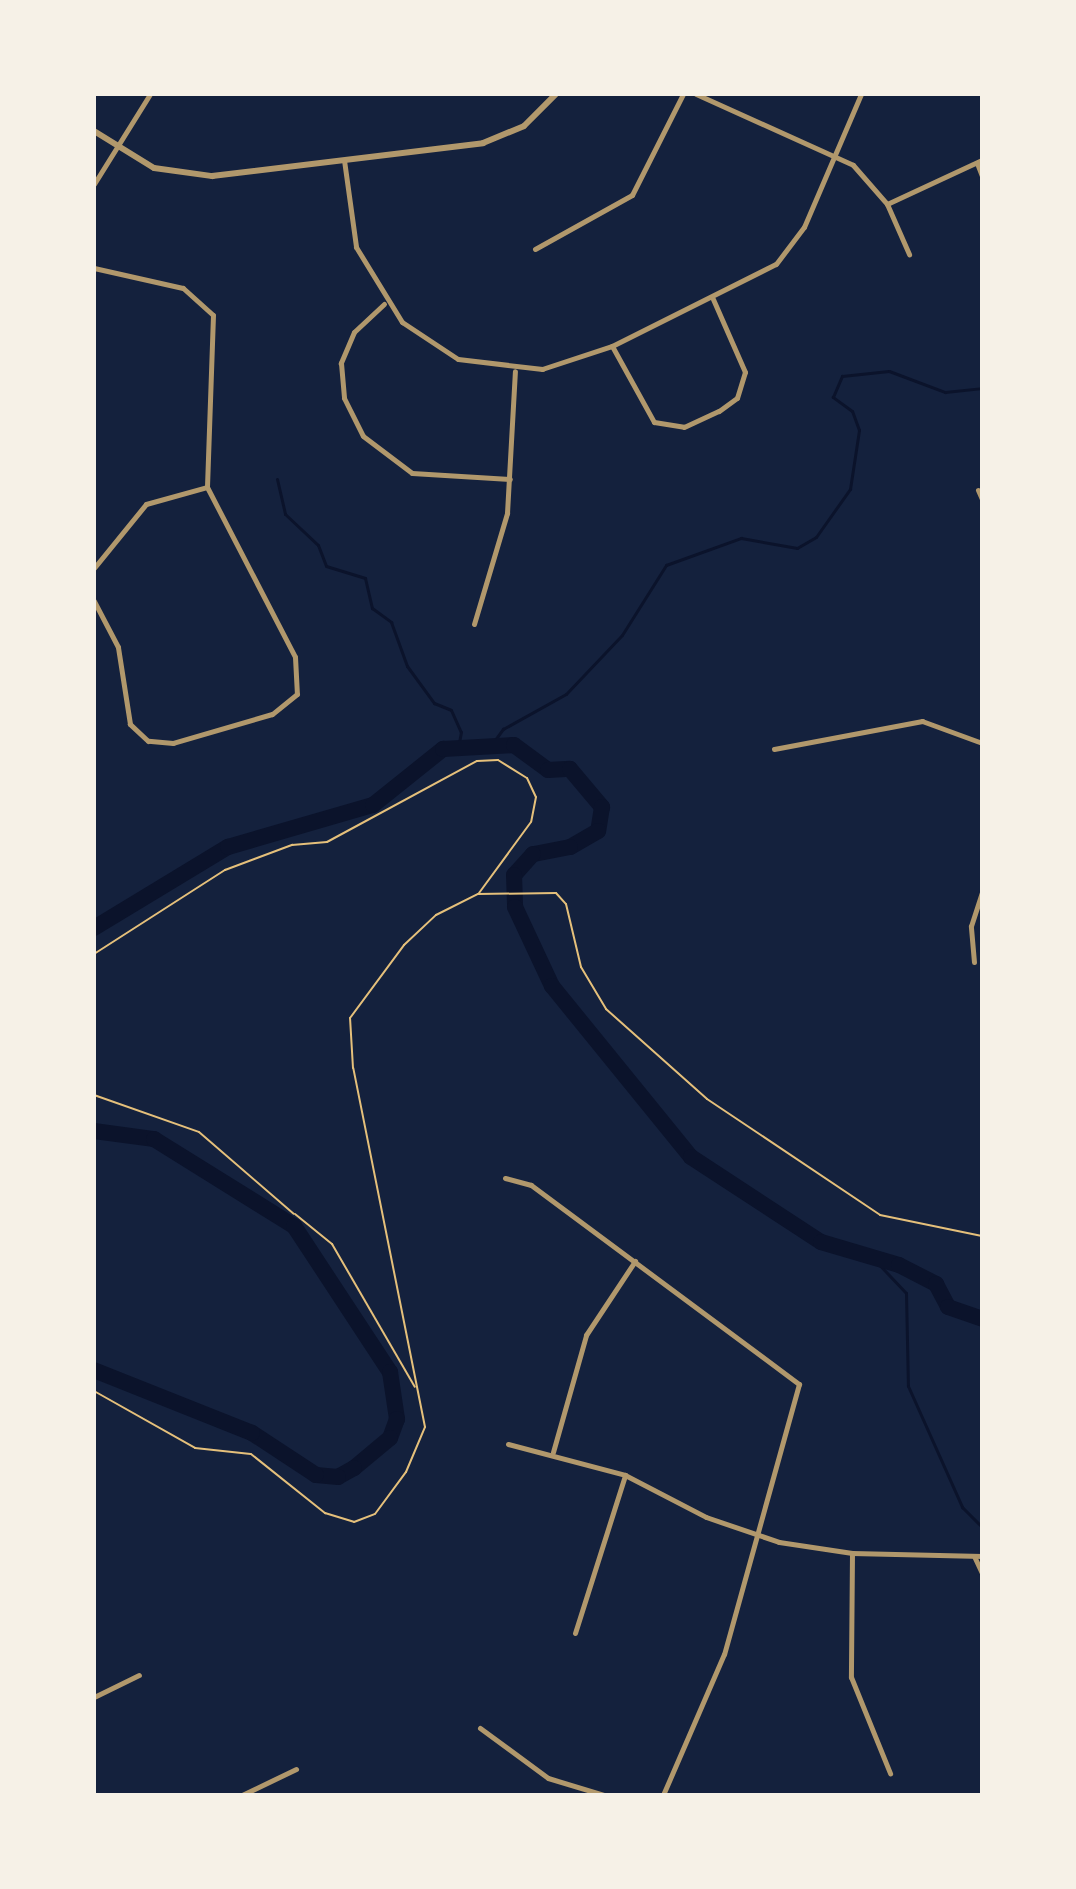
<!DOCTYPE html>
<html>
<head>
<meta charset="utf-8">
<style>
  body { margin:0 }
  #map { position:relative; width:1076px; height:1889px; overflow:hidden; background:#14213d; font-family:Jost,sans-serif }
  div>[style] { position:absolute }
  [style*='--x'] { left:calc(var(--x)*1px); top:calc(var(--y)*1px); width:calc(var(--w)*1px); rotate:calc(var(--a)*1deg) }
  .stream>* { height:3px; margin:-1.5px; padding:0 1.5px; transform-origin:1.5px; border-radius:1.5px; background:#0b132b }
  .river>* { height:16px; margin:-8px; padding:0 8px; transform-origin:8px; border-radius:8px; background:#0b132b }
  .path>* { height:2px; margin:-1px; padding:0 1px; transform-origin:1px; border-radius:1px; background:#e5c07b }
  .minor>* { height:5px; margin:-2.5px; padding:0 2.5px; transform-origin:2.5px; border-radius:2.5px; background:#b1986c }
  .tertiary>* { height:6px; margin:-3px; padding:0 3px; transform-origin:3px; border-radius:3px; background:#b1986c }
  span { translate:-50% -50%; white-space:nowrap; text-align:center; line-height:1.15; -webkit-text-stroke:6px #f6f1e7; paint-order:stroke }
  .frame { position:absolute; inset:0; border:96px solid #f6f1e7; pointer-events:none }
</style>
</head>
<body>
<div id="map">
  <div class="stream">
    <i style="--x:277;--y:479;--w:36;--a:77"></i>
    <i style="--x:285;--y:514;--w:45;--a:43.2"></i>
    <i style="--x:318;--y:545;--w:22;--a:69"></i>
    <i style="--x:326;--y:566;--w:41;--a:17.1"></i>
    <i style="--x:365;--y:578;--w:31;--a:77"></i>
    <i style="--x:372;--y:608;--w:24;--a:36"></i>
    <i style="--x:391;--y:622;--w:47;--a:70"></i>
    <i style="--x:407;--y:666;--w:46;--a:53.9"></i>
    <i style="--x:434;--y:703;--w:18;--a:22"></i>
    <i style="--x:451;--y:710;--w:24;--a:66"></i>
    <i style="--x:461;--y:732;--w:15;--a:101"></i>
    <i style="--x:492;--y:744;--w:19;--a:-54"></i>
    <i style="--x:503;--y:729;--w:72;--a:-29.1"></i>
    <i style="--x:566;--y:694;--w:81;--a:-46.5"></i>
    <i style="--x:622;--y:635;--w:83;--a:-57.8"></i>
    <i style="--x:666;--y:565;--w:80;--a:-19.8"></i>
    <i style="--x:741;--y:538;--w:57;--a:10.1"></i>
    <i style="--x:797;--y:548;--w:22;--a:-30"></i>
    <i style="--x:816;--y:537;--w:59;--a:-54.7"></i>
    <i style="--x:850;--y:489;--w:60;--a:-81.3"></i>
    <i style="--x:859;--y:430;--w:20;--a:-110"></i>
    <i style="--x:852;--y:411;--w:24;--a:-144"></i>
    <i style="--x:833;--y:397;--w:23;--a:-67"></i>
    <i style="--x:842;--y:376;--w:47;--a:-6.1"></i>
    <i style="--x:889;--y:371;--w:60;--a:20.6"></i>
    <i style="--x:945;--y:392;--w:37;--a:-6"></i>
    <i style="--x:870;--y:1255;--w:52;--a:46.5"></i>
    <i style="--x:906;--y:1293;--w:93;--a:88.8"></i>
    <i style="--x:908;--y:1386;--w:133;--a:65.9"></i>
    <i style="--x:962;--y:1507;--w:28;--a:45"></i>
  </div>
  <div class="river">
    <i style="--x:94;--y:928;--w:157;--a:-31.2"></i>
    <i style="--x:228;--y:847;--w:151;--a:-16.2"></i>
    <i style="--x:373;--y:805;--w:90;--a:-38.7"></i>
    <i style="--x:443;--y:749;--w:71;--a:-3.2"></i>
    <i style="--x:514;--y:745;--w:42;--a:36.3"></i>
    <i style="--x:548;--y:770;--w:22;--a:-3"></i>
    <i style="--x:570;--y:769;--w:50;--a:49.9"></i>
    <i style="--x:602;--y:807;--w:24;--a:99"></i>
    <i style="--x:598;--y:831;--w:32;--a:150"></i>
    <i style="--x:570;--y:847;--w:38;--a:169"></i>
    <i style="--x:533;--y:854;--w:28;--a:132"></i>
    <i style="--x:514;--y:875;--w:32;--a:88"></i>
    <i style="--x:515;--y:907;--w:87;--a:64.9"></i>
    <i style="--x:552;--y:986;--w:220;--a:50.9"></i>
    <i style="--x:691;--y:1157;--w:155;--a:33.2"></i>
    <i style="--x:821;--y:1242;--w:81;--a:16.4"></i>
    <i style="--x:899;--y:1265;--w:42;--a:27.2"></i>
    <i style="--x:936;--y:1284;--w:26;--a:62"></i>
    <i style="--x:948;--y:1307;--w:36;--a:19"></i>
    <i style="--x:94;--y:1131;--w:61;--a:7.6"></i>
    <i style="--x:154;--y:1139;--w:165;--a:31.9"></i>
    <i style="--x:294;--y:1226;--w:175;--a:56.7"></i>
    <i style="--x:390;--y:1372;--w:48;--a:81.5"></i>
    <i style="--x:397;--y:1419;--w:20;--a:110"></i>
    <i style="--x:390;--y:1438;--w:47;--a:140.2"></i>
    <i style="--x:354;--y:1468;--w:18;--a:151"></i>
    <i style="--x:338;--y:1477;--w:22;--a:-175"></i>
    <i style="--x:316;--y:1475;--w:77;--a:-146.7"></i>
    <i style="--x:252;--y:1433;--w:170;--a:-158.3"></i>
  </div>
  <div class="path">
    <i style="--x:94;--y:954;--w:156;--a:-32.7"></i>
    <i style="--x:225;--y:870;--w:72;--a:-20.5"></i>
    <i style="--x:292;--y:845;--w:35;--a:-5"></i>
    <i style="--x:327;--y:842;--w:170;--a:-28.4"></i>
    <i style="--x:477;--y:761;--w:21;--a:-3"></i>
    <i style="--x:498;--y:760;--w:34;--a:32"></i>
    <i style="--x:527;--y:778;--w:21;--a:65"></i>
    <i style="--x:536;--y:797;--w:25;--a:101"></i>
    <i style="--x:531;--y:822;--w:88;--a:126.2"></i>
    <i style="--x:94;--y:1095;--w:111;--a:19.4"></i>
    <i style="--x:199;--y:1132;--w:125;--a:40.8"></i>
    <i style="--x:295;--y:1214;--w:48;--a:39"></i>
    <i style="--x:332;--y:1244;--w:165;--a:59.9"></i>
    <i style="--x:94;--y:1391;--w:116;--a:29.4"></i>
    <i style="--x:195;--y:1448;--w:56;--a:6.1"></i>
    <i style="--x:251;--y:1454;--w:95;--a:38.6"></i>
    <i style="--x:325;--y:1513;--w:30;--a:17"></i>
    <i style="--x:354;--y:1522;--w:22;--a:-21"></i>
    <i style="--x:375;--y:1514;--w:52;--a:-53.6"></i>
    <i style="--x:406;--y:1472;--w:49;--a:-67.1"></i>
    <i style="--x:425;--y:1427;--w:366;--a:-101.3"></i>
    <i style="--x:353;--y:1068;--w:50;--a:-93.4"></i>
    <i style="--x:350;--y:1018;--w:91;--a:-53.5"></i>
    <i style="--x:404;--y:945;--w:44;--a:-43.2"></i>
    <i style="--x:436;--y:915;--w:47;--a:-26.6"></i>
    <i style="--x:478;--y:894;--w:78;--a:-0.7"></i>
    <i style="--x:556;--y:893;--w:15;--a:48"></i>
    <i style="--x:566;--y:904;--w:65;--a:76.6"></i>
    <i style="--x:581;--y:967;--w:49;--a:59.2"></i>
    <i style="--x:606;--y:1009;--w:135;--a:41.7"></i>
    <i style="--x:707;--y:1099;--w:208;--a:33.8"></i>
    <i style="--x:880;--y:1215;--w:104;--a:11.6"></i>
  </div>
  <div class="minor">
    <i style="--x:696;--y:94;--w:172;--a:24.3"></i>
    <i style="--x:853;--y:165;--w:52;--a:48.9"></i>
    <i style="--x:887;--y:204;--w:55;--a:66.3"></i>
    <i style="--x:344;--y:160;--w:88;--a:82.1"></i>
    <i style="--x:356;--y:247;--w:88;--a:58.5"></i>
    <i style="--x:402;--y:322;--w:67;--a:33.5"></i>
    <i style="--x:458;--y:359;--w:85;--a:6.8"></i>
    <i style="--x:542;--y:369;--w:74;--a:-18.2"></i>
    <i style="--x:612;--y:346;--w:183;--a:-26.6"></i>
    <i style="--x:776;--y:264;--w:46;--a:-52.9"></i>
    <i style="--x:804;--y:227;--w:145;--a:-66.8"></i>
    <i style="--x:977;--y:163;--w:14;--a:69"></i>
    <i style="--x:94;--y:184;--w:106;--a:-58.1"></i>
    <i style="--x:887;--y:204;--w:105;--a:-24.9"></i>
    <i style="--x:535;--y:249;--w:111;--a:-29.1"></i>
    <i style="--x:632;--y:195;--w:113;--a:-63.2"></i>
    <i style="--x:94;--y:268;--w:91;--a:12.7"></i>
    <i style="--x:183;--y:288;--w:40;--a:42"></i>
    <i style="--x:213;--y:315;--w:172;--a:92"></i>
    <i style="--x:207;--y:487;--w:191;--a:62.6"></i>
    <i style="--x:295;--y:657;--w:37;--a:87"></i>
    <i style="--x:297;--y:694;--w:32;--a:141"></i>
    <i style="--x:272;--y:714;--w:103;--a:163.7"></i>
    <i style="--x:173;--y:743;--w:25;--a:-175"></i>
    <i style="--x:148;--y:741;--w:25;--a:-137"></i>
    <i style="--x:130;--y:724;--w:78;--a:-98.9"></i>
    <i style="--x:118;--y:647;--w:52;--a:-117.6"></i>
    <i style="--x:384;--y:304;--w:41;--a:137"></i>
    <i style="--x:354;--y:332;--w:34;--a:113"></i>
    <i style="--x:341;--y:363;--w:35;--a:85"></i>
    <i style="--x:344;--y:398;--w:42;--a:63.4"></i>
    <i style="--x:363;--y:436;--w:61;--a:37.1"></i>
    <i style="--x:412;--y:473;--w:98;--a:3.5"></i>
    <i style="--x:612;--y:346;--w:87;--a:61.1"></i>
    <i style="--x:654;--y:422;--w:30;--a:9"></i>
    <i style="--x:684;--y:427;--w:38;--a:-25"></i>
    <i style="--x:719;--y:411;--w:22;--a:-36"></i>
    <i style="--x:737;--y:398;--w:27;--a:-73"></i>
    <i style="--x:745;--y:372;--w:80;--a:-113.7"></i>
    <i style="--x:978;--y:490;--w:10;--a:66"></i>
    <i style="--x:94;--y:568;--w:82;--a:-50.9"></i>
    <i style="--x:146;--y:504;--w:63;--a:-15.6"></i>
    <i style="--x:474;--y:624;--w:116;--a:-73.4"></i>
    <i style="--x:507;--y:513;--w:142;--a:-86.8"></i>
    <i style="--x:774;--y:749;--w:151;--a:-10.7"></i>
    <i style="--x:922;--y:721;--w:64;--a:20.1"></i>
    <i style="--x:974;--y:962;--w:36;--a:-95"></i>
    <i style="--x:971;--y:926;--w:36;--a:-72"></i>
    <i style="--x:505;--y:1178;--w:27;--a:15"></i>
    <i style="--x:531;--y:1185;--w:334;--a:36.6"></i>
    <i style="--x:799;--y:1384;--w:280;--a:105.5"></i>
    <i style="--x:724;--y:1654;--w:154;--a:113.4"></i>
    <i style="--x:508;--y:1444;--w:121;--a:14.8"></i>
    <i style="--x:625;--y:1475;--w:91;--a:27.4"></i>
    <i style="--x:706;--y:1517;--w:77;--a:18.9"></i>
    <i style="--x:779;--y:1542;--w:74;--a:8.6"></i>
    <i style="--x:852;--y:1553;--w:130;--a:1.3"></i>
    <i style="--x:553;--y:1452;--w:122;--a:-74.2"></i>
    <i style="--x:586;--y:1335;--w:89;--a:-56.5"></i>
    <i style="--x:852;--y:1553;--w:124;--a:90.5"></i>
    <i style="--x:851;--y:1677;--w:104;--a:67.9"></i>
    <i style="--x:974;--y:1556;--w:19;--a:65"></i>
    <i style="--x:575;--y:1633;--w:166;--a:-72.4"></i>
    <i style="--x:94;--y:1697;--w:50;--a:-26.1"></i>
    <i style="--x:480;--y:1728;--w:84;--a:36.3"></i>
    <i style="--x:548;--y:1778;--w:59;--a:16.9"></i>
    <i style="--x:242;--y:1795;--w:60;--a:-25.7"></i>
  </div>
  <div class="tertiary">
    <i style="--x:94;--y:131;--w:70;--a:31.7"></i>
    <i style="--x:154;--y:168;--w:59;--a:7.9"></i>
    <i style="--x:212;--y:176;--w:273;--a:-6.9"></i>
    <i style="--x:483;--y:143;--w:44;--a:-22.5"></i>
    <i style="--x:524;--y:126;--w:45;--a:-45"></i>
  </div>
  <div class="frame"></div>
</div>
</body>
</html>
